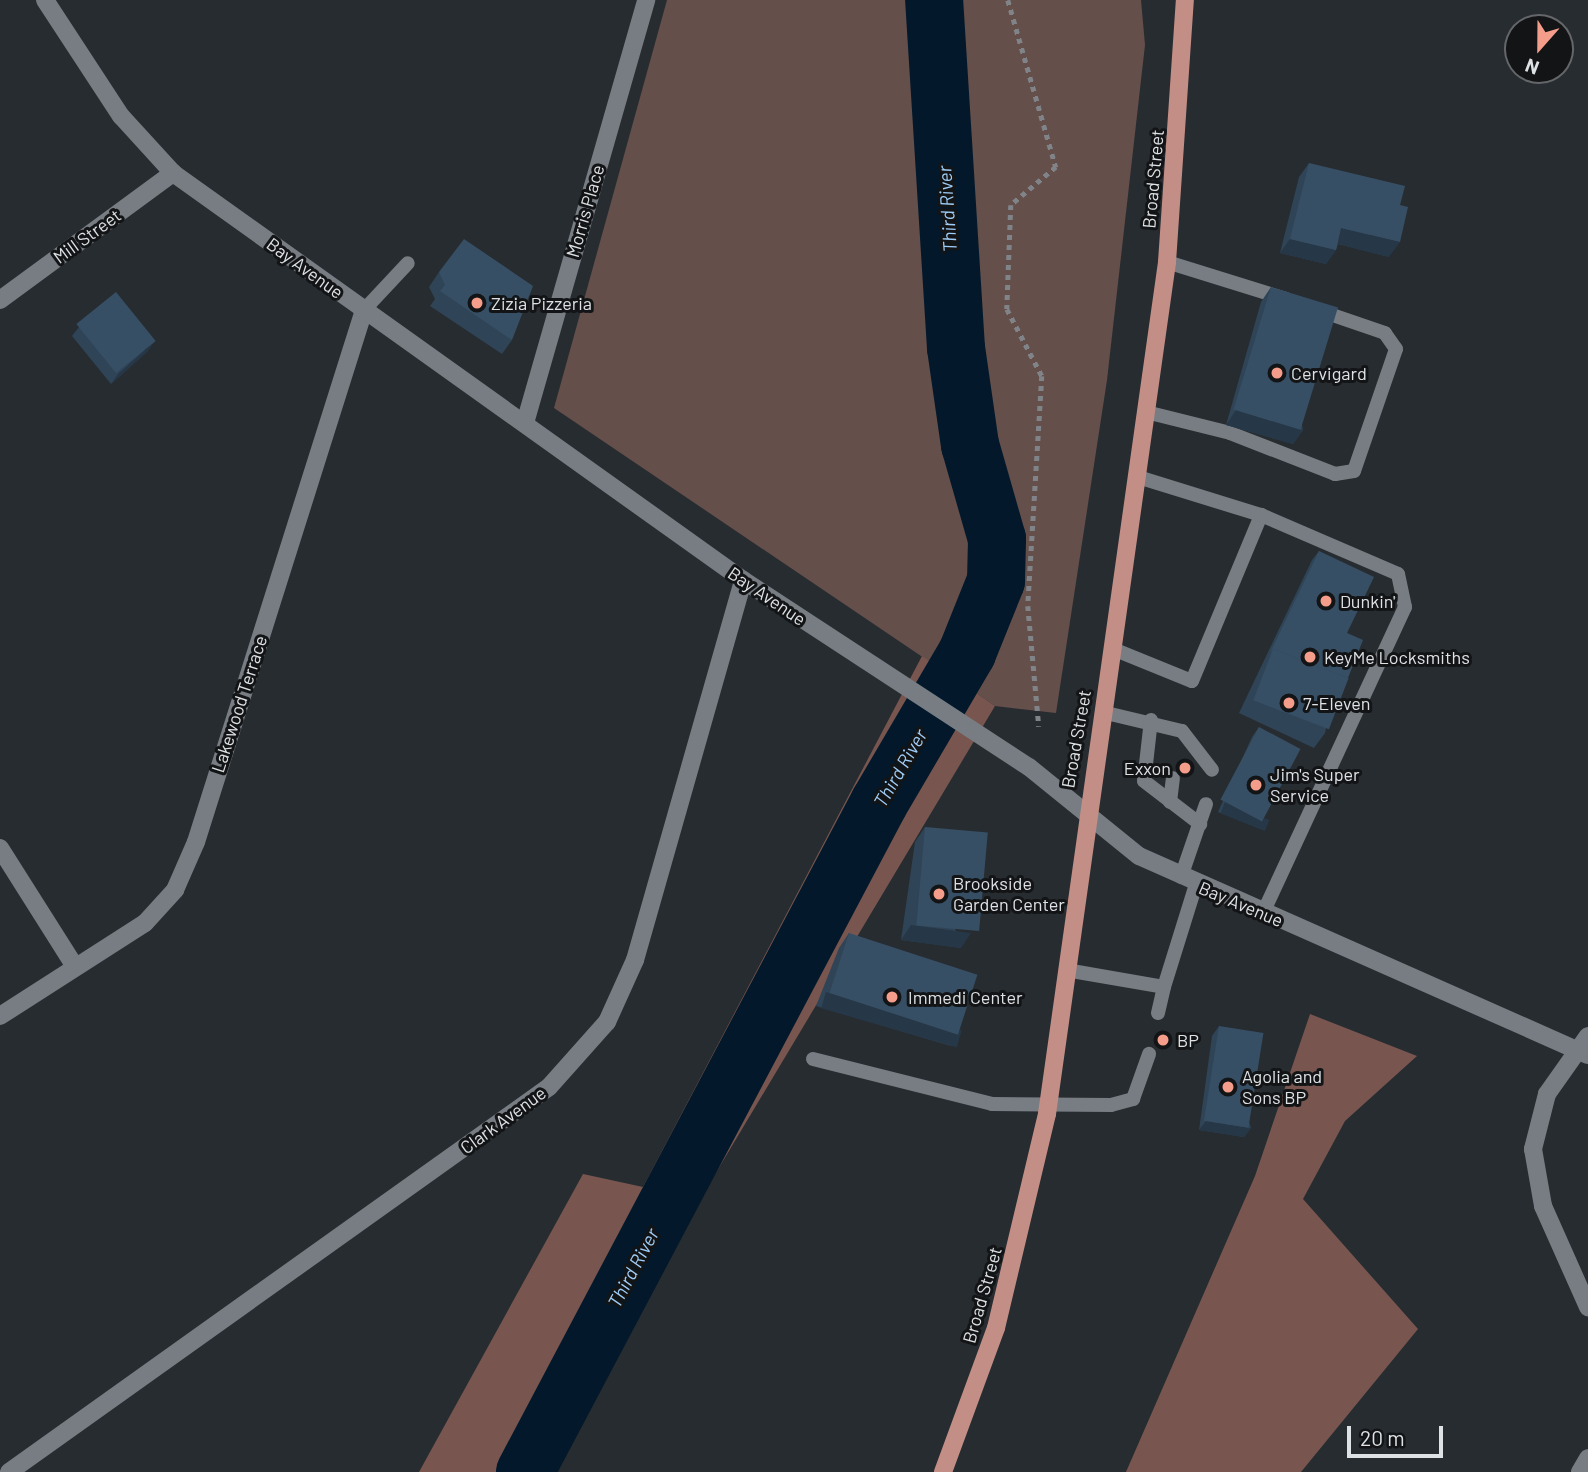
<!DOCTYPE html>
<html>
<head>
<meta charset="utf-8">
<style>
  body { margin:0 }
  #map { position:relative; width:1588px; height:1472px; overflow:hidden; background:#272c31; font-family:Barlow,sans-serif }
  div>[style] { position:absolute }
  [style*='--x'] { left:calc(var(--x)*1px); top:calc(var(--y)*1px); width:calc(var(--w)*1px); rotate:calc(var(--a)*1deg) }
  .green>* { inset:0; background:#654f4b }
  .forest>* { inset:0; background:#78564f }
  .river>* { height:58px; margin:-29px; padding:0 29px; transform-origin:29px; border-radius:29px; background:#03192b }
  .path>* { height:4.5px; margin-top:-2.25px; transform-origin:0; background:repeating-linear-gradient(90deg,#808488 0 5px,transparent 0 10px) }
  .service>* { height:14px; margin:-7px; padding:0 7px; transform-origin:7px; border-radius:7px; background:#777d83 }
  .minor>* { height:18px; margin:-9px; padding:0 9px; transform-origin:9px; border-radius:9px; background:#777d83 }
  .tertiary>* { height:18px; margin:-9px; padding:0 9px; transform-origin:9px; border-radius:9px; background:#777d83 }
  .primary>* { height:18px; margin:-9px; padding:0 9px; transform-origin:9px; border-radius:9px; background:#c38e85 }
  .wall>* { inset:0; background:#2f4457 }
  .shaded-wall>* { inset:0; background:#263747; transform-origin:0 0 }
  .building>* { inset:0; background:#374f65; transform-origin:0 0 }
  .dots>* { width:19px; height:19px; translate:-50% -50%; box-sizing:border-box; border:4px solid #121416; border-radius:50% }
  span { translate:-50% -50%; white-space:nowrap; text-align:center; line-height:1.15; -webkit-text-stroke:6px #121416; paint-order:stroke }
  .street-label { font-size:18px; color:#dee2e5 }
  .poi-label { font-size:18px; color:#dee2e5 }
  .left { translate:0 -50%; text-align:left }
  .right { translate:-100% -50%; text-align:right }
  .water-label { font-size:19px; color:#9fcdf7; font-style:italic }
  .north { position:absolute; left:1504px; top:14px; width:70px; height:70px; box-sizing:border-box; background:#121416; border:2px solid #646669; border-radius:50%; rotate:201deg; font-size:19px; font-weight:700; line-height:28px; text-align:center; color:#dee2e5 }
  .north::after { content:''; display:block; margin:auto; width:24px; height:32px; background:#f49d8b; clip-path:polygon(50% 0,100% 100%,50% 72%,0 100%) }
  .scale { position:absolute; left:1347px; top:1426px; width:96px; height:32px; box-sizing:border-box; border:4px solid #dee2e5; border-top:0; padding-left:9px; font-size:21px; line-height:24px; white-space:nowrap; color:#dee2e5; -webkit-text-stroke:5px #121416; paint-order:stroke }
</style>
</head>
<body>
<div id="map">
  <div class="green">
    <i style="clip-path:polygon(667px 0,1141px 0,1145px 45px,1107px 380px,1056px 713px,995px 706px,554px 408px)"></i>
  </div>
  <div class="forest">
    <i style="clip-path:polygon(922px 656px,995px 706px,537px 1472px,419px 1472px,583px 1174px,643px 1187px)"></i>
    <i style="clip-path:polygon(1310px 1014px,1417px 1056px,1345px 1121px,1303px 1199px,1418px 1329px,1301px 1472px,1126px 1472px,1255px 1176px)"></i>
  </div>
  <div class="river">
    <i style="--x:525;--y:1472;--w:757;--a:-62.11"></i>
    <i style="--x:879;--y:803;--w:174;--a:-59.6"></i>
    <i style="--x:967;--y:653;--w:78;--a:-68.1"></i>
    <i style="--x:996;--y:581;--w:42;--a:-88.6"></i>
    <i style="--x:997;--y:539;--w:98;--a:-106"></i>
    <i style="--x:970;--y:445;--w:98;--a:-98.2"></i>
    <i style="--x:956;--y:348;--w:349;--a:-93.6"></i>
  </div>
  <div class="path">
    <i style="--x:1008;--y:0;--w:174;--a:74"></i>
    <i style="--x:1056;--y:167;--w:59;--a:139.8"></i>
    <i style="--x:1011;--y:205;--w:104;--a:92.2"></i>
    <i style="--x:1007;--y:309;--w:76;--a:62.4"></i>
    <i style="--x:1042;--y:376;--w:230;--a:93.5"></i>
    <i style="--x:1028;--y:606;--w:121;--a:84.8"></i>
  </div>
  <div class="service">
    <i style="--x:1167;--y:262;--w:125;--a:17.3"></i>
    <i style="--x:364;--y:310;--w:64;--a:-46.9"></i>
    <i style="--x:1146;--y:412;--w:87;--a:14"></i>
    <i style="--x:1230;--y:433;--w:113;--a:21.3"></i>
    <i style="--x:1335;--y:474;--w:19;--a:-9"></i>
    <i style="--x:1354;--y:471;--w:129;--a:-71"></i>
    <i style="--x:1396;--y:349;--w:19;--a:-125"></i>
    <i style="--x:1385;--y:333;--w:71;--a:-161.1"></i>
    <i style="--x:1138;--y:477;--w:129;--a:17.2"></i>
    <i style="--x:1113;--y:649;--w:85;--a:22.1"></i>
    <i style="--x:1192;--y:681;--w:180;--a:-67.4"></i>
    <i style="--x:1261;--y:515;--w:149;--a:23.3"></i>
    <i style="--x:1398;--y:574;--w:34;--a:78"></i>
    <i style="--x:1405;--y:607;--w:337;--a:114.9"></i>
    <i style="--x:1102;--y:712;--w:82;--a:13.4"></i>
    <i style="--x:1182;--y:731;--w:49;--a:52.4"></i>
    <i style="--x:1151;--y:720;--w:61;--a:96.5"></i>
    <i style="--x:1144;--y:781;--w:71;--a:37.5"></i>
    <i style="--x:1170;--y:802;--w:24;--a:-83"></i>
    <i style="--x:1181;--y:877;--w:77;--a:-71.1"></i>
    <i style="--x:1066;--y:970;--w:99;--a:9.8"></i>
    <i style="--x:1164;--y:987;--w:108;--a:-72.7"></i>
    <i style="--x:1158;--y:1013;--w:27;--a:-77"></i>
    <i style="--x:813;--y:1059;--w:185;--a:14.1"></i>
    <i style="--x:992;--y:1104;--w:119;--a:0.5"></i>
    <i style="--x:1111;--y:1105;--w:23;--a:-15"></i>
    <i style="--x:1133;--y:1099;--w:48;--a:-70.4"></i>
  </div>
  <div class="minor">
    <i style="--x:0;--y:300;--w:215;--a:-36.3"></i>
    <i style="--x:525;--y:423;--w:440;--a:-74"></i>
    <i style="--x:0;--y:848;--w:138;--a:57.7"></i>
    <i style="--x:0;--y:1016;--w:172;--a:-32.7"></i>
    <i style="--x:145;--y:923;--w:45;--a:-47.7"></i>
    <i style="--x:175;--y:890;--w:52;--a:-66.4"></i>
    <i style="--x:196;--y:842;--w:558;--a:-72.47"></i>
    <i style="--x:1588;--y:1036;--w:71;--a:125.3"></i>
    <i style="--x:1547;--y:1094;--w:57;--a:104.3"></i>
    <i style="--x:1533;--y:1149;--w:58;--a:80"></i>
    <i style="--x:1543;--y:1206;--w:111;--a:66"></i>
    <i style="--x:9;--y:1472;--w:663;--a:-35.49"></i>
    <i style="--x:549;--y:1087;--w:87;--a:-48.3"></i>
    <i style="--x:607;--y:1022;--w:68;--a:-65.7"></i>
    <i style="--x:635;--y:960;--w:395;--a:-74.1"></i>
    <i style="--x:1580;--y:1472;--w:16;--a:-60"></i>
  </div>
  <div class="tertiary">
    <i style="--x:45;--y:0;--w:139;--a:56.8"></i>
    <i style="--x:121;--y:116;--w:77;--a:47.6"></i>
    <i style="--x:173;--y:173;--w:700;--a:35.53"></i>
    <i style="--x:743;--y:580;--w:342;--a:33.2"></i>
    <i style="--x:1029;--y:767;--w:141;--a:39"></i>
    <i style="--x:1139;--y:856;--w:491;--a:23.9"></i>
  </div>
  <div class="primary">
    <i style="--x:943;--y:1472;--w:153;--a:-69.8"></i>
    <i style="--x:996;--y:1328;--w:220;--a:-76.6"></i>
    <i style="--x:1047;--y:1114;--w:860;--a:-81.98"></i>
    <i style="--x:1167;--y:262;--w:263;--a:-86.1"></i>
  </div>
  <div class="wall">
    <i style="clip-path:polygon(1309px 163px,1389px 257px,1338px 244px,1336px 250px,1326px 264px,1280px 253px,1299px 177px)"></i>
    <i style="clip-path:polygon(439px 272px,512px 340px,502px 354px,430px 306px,435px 299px,429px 287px)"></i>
    <i style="clip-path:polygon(1271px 287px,1303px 430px,1293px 444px,1226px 425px,1261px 302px)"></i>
    <i style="clip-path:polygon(79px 327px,148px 351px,111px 384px,72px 336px)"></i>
    <i style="clip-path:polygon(1319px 551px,1347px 633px,1325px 733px,1314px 748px,1239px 713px,1312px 560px)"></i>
    <i style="clip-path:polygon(1259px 727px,1263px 830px,1218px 812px,1252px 737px)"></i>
    <i style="clip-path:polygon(925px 827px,961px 948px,901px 940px,915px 842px)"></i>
    <i style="clip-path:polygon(849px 933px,961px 1031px,951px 1046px,816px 1006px,839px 948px)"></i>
    <i style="clip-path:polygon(1219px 1026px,1251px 1128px,1244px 1137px,1199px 1130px,1212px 1036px)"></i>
  </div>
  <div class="shaded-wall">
    <i style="clip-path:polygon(1341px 228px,1400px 242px,1389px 257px,1331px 242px)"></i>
    <i style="clip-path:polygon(1290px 239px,1336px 250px,1326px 264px,1280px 253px)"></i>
    <i style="clip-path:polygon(155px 341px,148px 351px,111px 384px,118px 374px)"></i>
    <i style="clip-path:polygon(1236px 410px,1303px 430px,1293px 444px,1226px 425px)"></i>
    <i style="left:1225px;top:802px;width:48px;height:12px;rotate:22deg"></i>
    <i style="clip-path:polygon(911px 925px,971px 933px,961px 948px,901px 940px)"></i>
    <i style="left:826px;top:992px;width:141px;height:17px;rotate:16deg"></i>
    <i style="clip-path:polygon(1206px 1121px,1251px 1128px,1244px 1137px,1199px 1130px)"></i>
  </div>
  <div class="building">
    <i style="clip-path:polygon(1309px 163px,1405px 186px,1400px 205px,1408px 207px,1400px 242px,1341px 228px,1336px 250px,1290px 239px)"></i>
    <i style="clip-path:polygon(464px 239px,533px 286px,512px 340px,440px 291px,445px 285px,439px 272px)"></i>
    <i style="left:1271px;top:287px;width:70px;height:128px;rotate:17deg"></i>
    <i style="left:116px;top:292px;width:63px;height:51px;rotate:51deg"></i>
    <i style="clip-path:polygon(1319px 551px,1374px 577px,1347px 633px,1363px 640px,1348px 678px,1273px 649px,1270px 653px)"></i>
    <i style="left:1273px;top:649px;width:81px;height:55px;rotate:21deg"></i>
    <i style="left:1259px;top:727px;width:47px;height:82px;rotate:28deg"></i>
    <i style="left:925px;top:827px;width:63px;height:99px;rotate:5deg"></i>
    <i style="left:849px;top:933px;width:135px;height:63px;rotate:18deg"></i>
    <i style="left:1219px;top:1026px;width:45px;height:96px;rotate:9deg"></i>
  </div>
  <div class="dots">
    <i style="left:477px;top:303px;background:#f49d8b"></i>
    <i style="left:1277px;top:373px;background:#f49d8b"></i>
    <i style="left:1326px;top:601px;background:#f49d8b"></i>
    <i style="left:1310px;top:657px;background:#f49d8b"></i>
    <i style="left:1289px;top:703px;background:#f49d8b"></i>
    <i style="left:1185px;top:768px;background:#f49d8b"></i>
    <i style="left:1256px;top:785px;background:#f49d8b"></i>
    <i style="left:939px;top:894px;background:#f49d8b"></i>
    <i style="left:892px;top:997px;background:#f49d8b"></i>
    <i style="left:1163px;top:1040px;background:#f49d8b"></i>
    <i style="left:1228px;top:1087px;background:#f49d8b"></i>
  </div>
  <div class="street-label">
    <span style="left:1153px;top:179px;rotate:-85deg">Broad Street</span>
    <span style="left:585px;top:211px;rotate:-74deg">Morris Place</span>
    <span style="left:87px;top:236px;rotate:-36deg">Mill Street</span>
    <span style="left:305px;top:268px;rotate:36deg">Bay Avenue</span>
    <span style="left:767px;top:596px;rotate:34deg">Bay Avenue</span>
    <span style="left:239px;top:704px;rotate:-72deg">Lakewood Terrace</span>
    <span style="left:1076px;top:739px;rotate:-80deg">Broad Street</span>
    <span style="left:1241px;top:904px;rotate:23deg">Bay Avenue</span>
    <span style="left:503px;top:1120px;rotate:-36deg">Clark Avenue</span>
    <span style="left:982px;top:1295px;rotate:-74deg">Broad Street</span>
  </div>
  <div class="poi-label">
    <span class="left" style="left:491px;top:303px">Zizia Pizzeria</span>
    <span class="left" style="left:1291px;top:373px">Cervigard</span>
    <span class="left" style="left:1340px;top:601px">Dunkin'</span>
    <span class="left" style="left:1324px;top:657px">KeyMe Locksmiths</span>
    <span class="left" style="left:1303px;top:703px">7-Eleven</span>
    <span class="right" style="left:1171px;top:768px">Exxon</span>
    <span class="left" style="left:1270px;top:785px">Jim's Super<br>Service</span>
    <span class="left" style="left:953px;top:894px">Brookside<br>Garden Center</span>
    <span class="left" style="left:908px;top:997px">Immedi Center</span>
    <span class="left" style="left:1177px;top:1040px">BP</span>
    <span class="left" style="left:1242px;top:1087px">Agolia and<br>Sons BP</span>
  </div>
  <div class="water-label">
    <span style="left:947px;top:209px;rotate:-94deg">Third River</span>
    <span style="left:900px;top:768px;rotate:-60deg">Third River</span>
    <span style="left:633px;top:1268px;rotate:-62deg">Third River</span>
  </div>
  <div class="north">N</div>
  <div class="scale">20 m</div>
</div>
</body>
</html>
